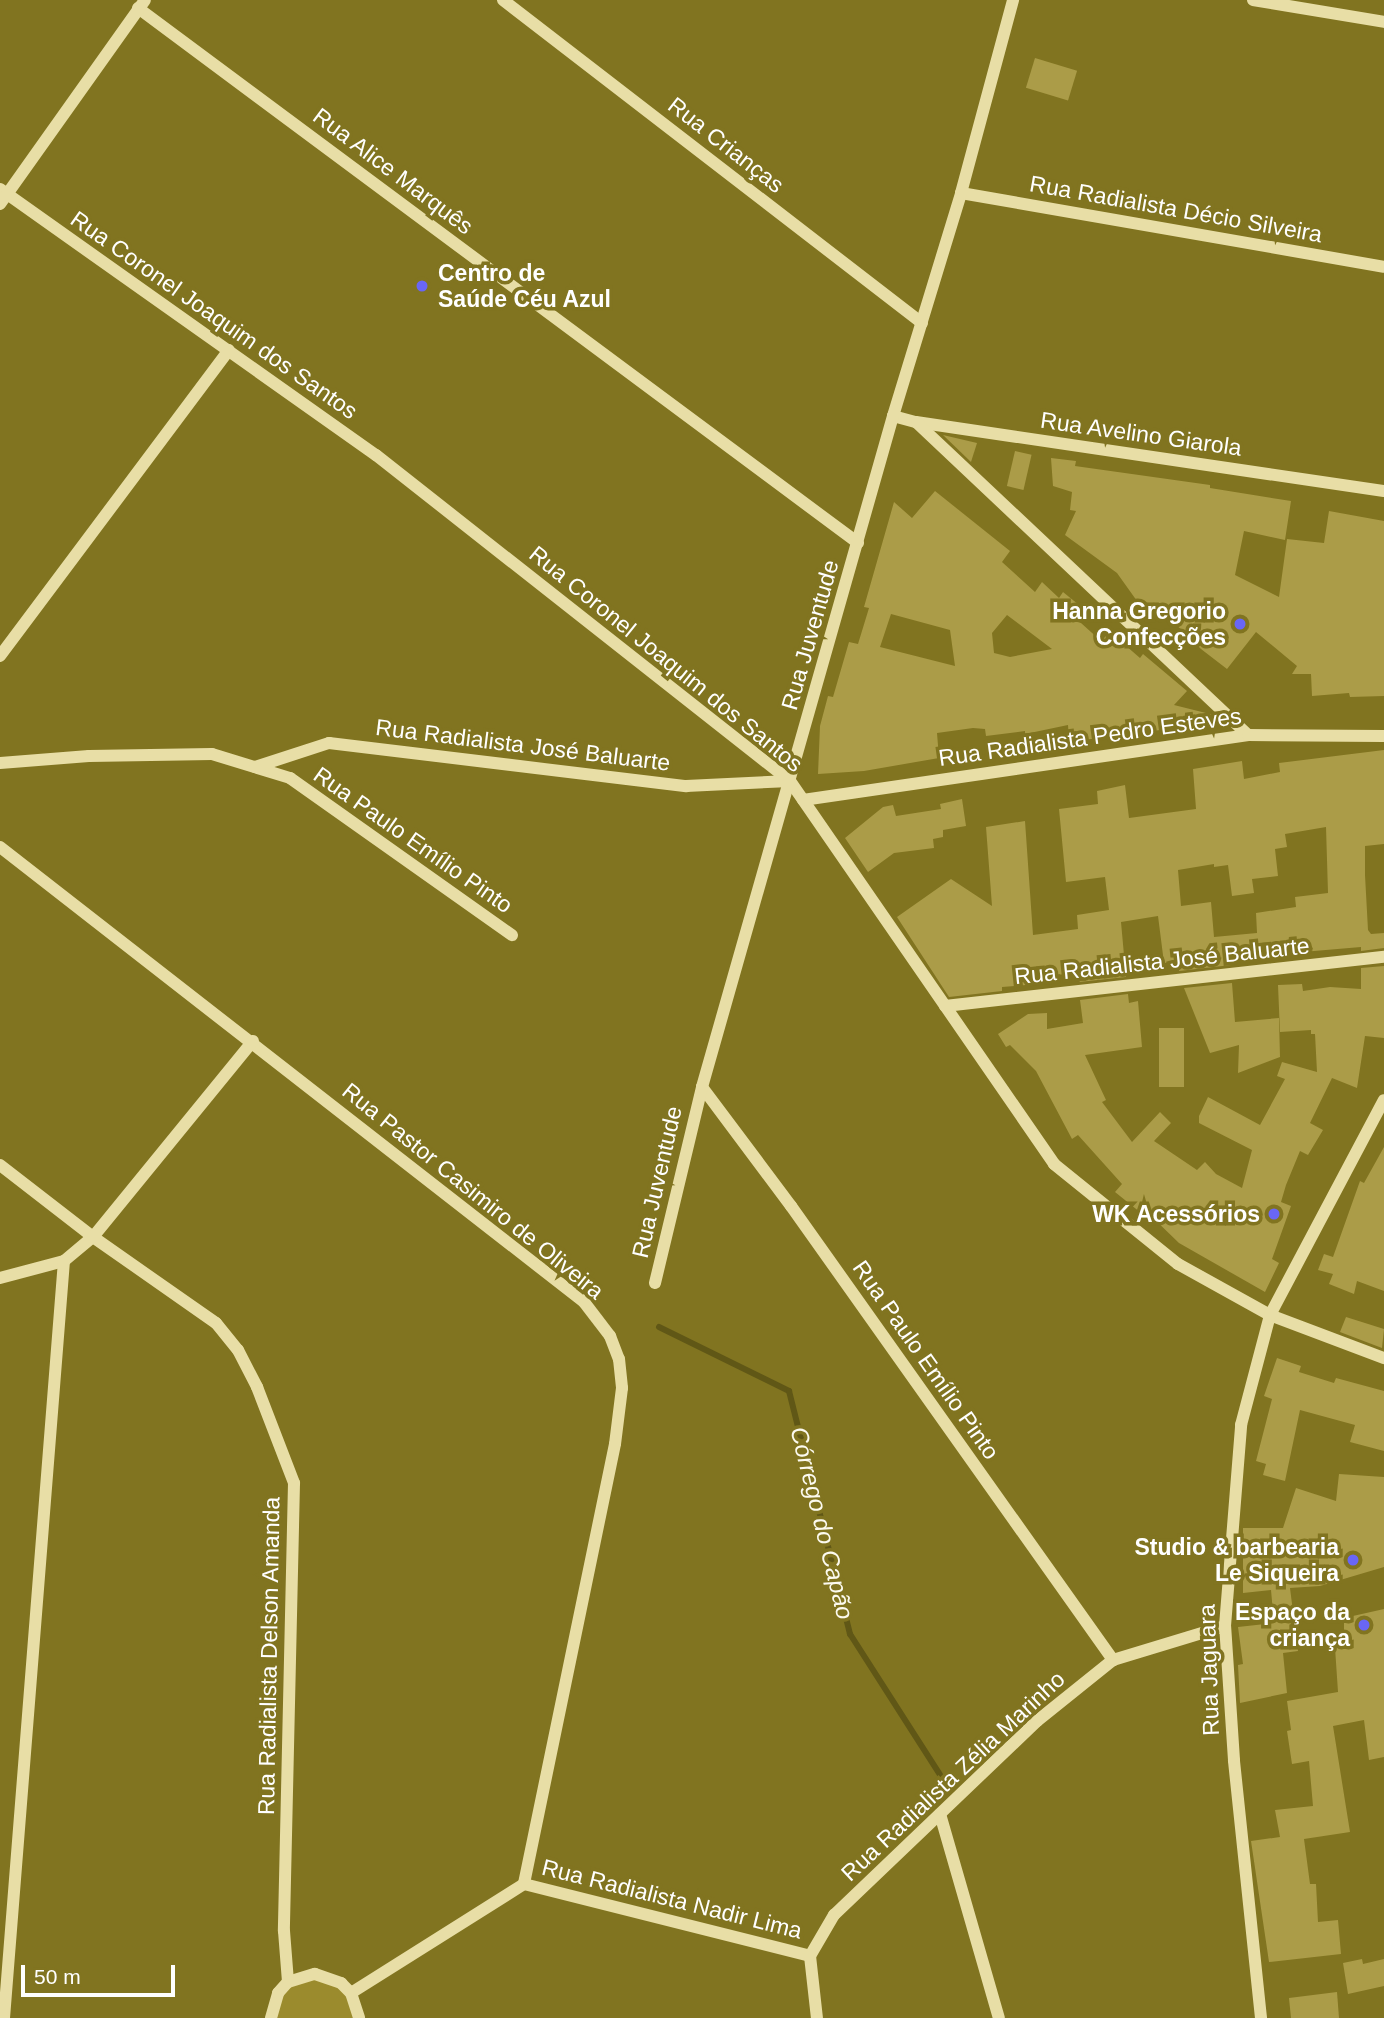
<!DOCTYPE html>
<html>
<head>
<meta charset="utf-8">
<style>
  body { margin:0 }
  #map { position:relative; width:1384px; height:2018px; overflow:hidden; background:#817420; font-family:Arial,sans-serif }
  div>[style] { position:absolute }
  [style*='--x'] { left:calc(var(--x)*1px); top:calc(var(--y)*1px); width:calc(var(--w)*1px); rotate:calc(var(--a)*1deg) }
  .green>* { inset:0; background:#9b8b2d }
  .stream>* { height:6px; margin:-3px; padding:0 3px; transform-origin:3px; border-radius:3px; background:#605716 }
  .building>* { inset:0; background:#ab9c48; transform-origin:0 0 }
  .minor>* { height:12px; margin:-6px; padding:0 6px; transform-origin:6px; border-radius:6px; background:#e8dea6 }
  .dots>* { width:19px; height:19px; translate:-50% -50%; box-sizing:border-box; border:4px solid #817420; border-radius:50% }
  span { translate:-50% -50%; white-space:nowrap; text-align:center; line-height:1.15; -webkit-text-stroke:7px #817420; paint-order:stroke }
  .street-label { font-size:23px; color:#fff }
  .poi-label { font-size:23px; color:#fff; font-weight:700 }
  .left { translate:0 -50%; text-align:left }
  .right { translate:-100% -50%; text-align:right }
  .water-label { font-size:24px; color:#fcfaef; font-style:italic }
  .scale { position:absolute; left:21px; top:1965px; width:154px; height:32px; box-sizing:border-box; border:4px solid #fff; border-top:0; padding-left:9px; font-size:21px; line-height:24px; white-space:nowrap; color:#fff; -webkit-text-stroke:5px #817420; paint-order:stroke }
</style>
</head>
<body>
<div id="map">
  <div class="green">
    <i style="clip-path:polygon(315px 1978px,339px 1987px,348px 1997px,354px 2018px,275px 2018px,281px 1996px,290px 1987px)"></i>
  </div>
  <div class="stream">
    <i style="--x:659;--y:1327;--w:145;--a:26.2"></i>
    <i style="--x:789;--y:1391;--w:251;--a:75.9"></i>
    <i style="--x:850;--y:1634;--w:167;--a:57.4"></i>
  </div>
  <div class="building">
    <i style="left:1035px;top:58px;width:44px;height:31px;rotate:17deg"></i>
    <i style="clip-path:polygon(943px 435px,977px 443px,971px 462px)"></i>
    <i style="left:1015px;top:451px;width:17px;height:36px;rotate:13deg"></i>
    <i style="clip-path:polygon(1051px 458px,1076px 461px,1075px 466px,1210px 485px,1210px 488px,1291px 501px,1285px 540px,1244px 531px,1235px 575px,1279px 597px,1287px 539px,1324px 543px,1329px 511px,1384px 521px,1384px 696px,1350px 697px,1349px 693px,1312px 696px,1311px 674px,1292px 674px,1297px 666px,1256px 632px,1227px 669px,1201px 649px,1156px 605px,1147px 615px,1117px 573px,1065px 535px,1076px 511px,1070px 510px,1072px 492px,1053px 486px)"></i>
    <i style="clip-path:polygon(evenodd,935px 491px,1010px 551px,1002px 562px,1035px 592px,1042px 582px,1059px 598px,1063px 592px,1079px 605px,1071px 614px,1101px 641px,1110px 632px,1140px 658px,1143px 654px,1187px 691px,1174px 705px,1214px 715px,1221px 722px,1069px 742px,1068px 725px,1025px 734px,1025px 731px,986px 736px,985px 729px,973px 728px,937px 733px,939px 758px,864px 771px,818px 774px,820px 726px,828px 696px,833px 697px,849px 642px,858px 644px,869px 608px,864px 607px,894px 502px,912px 518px,935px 491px,891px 614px,950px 630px,955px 666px,880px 647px,891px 614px,935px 491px,1007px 615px,1052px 649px,1010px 657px,994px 653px,992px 633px,1007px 615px)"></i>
    <i style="clip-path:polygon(evenodd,1384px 750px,1384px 844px,1365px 846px,1365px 875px,1368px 930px,1371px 934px,1384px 933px,1384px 948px,1361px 951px,1361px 947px,1231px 958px,1231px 965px,1179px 971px,1178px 962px,1164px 963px,1158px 916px,1121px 922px,1126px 977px,1079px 982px,1083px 979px,1074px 980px,1073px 973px,1025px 979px,1026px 985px,1002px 987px,1002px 991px,949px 997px,897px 917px,951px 879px,992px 906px,986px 827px,1025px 821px,1033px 935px,1078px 929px,1077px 915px,1109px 910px,1105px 877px,1066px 882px,1059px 809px,1098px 804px,1097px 791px,1125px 785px,1129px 818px,1196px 809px,1193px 769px,1242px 761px,1244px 779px,1280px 772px,1279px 763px,1384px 750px,1326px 827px,1328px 893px,1295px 897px,1296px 907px,1256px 913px,1257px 933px,1214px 937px,1211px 902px,1181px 906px,1178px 870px,1214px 864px,1214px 867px,1228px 865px,1232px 896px,1254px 893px,1252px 879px,1278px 876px,1275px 849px,1287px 847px,1285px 834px,1326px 827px)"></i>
    <i style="clip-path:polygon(962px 799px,966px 826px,943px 830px,943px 837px,933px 839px,934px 848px,894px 853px,868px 872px,845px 838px,883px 807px,893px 805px,896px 816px,941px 809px,940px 804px)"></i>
    <i style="clip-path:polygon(1384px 966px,1384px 1038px,1365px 1036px,1357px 1088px,1332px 1078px,1310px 1123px,1323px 1130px,1308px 1155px,1300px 1151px,1286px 1185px,1281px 1202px,1291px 1206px,1272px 1259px,1279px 1263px,1265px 1292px,1179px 1243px,1149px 1214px,1146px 1217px,1115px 1192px,1122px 1184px,1078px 1135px,1072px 1139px,1036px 1071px,1010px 1045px,1006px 1047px,998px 1034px,1028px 1014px,1047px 1013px,1047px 1029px,1083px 1023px,1080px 1000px,1128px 994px,1129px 1003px,1138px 1001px,1142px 1047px,1085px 1055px,1106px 1100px,1102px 1102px,1132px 1142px,1160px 1112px,1171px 1123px,1154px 1141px,1197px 1170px,1205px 1162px,1216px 1174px,1242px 1188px,1252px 1150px,1199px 1123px,1199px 1116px,1208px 1097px,1260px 1125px,1285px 1079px,1277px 1076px,1282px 1062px,1317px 1072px,1315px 1034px,1311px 1034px,1311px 1030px,1280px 1032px,1278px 985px,1302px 984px,1303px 991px,1330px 987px,1361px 989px,1361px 968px)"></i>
    <i style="clip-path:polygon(1232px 983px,1235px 1022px,1279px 1018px,1280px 1057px,1238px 1073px,1239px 1045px,1210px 1053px,1184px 988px)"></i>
    <i style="left:1184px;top:1028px;width:59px;height:25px;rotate:90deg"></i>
    <i style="clip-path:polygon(1384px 1147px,1384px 1291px,1357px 1281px,1354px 1294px,1329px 1284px,1333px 1274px,1318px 1270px,1324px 1254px,1333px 1257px,1360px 1181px,1364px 1183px)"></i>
    <i style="clip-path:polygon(1346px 1317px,1384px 1329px,1382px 1348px,1340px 1332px)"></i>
    <i style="clip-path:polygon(1277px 1358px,1301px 1366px,1299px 1372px,1334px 1383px,1336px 1378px,1384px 1391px,1384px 1451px,1350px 1442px,1355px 1425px,1300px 1410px,1285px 1481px,1263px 1475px,1266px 1464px,1256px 1461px,1272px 1399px,1264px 1396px)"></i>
    <i style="clip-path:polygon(1339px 1474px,1384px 1477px,1384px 1567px,1320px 1586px,1290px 1588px,1298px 1651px,1283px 1653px,1287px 1693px,1240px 1703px,1238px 1665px,1243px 1664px,1238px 1627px,1274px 1623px,1271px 1590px,1243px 1593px,1243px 1528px,1283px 1528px,1296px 1488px,1336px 1501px)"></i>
    <i style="clip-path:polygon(1384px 1609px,1384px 1757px,1369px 1760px,1364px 1720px,1333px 1726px,1350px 1832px,1304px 1839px,1310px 1884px,1316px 1884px,1318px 1922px,1338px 1920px,1341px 1954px,1269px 1962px,1251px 1841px,1280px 1837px,1275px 1810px,1313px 1806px,1309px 1761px,1292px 1764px,1287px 1731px,1291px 1730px,1287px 1701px,1338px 1692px,1334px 1633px,1344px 1631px,1344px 1618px)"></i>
    <i style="clip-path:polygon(1362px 1959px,1363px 1964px,1384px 1959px,1384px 1986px,1348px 1994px,1343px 1963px)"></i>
    <i style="clip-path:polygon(1337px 1992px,1339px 2018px,1291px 2018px,1289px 1998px)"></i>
  </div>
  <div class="minor">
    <i style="--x:503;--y:0;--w:529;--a:37.63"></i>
    <i style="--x:1253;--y:0;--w:133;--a:9.5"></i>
    <i style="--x:138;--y:8;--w:897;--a:36.61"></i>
    <i style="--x:0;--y:189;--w:461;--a:35.3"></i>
    <i style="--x:376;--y:455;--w:527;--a:38.22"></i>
    <i style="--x:790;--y:781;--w:465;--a:55.4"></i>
    <i style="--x:1054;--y:1164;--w:159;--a:38.9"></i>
    <i style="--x:1178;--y:1264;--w:105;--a:29"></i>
    <i style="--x:1270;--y:1315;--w:122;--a:20.7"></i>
    <i style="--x:961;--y:193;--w:429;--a:9.9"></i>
    <i style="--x:0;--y:204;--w:250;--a:-54.6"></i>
    <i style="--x:893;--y:416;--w:24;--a:15"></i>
    <i style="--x:916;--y:422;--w:473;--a:8.4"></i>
    <i style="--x:917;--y:423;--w:455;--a:43.3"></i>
    <i style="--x:0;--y:656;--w:382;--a:-53.2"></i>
    <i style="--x:0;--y:763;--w:89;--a:-4.5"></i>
    <i style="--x:89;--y:756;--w:123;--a:-0.9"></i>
    <i style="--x:212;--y:754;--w:82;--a:17.1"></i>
    <i style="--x:290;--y:778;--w:272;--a:35.3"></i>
    <i style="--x:255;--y:767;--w:78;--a:-18"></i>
    <i style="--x:329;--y:743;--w:360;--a:6.9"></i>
    <i style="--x:686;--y:786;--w:104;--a:-2.8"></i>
    <i style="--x:803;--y:800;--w:450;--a:-8.3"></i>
    <i style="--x:1248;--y:735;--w:136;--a:0.4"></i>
    <i style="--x:0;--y:847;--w:740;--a:37.92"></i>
    <i style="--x:584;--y:1302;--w:43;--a:52.6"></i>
    <i style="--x:610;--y:1336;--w:25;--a:69"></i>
    <i style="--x:619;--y:1359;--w:29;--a:84"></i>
    <i style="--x:622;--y:1388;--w:56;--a:97.1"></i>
    <i style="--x:615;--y:1444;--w:449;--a:101.7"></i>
    <i style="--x:524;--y:1884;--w:204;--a:147.8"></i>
    <i style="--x:945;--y:1006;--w:442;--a:-6.4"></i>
    <i style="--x:702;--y:1087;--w:149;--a:53.2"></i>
    <i style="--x:791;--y:1206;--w:557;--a:54.65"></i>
    <i style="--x:0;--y:1165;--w:118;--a:37.7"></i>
    <i style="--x:93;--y:1237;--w:150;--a:35"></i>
    <i style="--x:216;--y:1323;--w:35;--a:51"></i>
    <i style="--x:238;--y:1350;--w:42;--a:62.8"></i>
    <i style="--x:257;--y:1387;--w:103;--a:68.9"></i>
    <i style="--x:294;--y:1483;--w:448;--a:91.3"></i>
    <i style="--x:284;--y:1931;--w:51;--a:85.5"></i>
    <i style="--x:0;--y:1278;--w:66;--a:-14.9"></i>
    <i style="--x:64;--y:1261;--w:38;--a:-40"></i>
    <i style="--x:93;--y:1237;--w:253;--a:-50.8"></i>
    <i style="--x:655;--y:1283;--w:202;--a:-76.5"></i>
    <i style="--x:702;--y:1087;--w:698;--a:-74.11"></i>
    <i style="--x:893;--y:416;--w:233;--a:-73"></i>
    <i style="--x:961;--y:193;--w:200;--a:-74.9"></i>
    <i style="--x:940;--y:1814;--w:212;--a:73.9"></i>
    <i style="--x:524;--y:1884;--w:295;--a:14.1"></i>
    <i style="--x:810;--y:1956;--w:48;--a:-59.7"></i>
    <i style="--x:834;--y:1915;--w:281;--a:-43.7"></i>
    <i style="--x:1037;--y:1721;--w:97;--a:-38.8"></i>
    <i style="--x:1113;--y:1660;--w:117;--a:-16.9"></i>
    <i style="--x:810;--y:1956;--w:62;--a:83.6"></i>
    <i style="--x:4;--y:2018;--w:759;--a:-85.47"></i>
    <i style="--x:271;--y:2018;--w:26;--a:-74"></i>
    <i style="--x:278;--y:1993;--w:15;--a:-48"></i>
    <i style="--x:288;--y:1982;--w:28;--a:-17"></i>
    <i style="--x:315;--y:1974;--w:28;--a:19"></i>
    <i style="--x:341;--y:1983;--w:14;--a:45"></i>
    <i style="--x:351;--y:1993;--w:26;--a:72"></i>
    <i style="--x:1261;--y:2018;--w:259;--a:-96"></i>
    <i style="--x:1234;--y:1760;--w:134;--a:-93.8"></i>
    <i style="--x:1225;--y:1626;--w:202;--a:-85.4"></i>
    <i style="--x:1241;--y:1425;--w:114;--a:-75.2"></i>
    <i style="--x:1270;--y:1315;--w:243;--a:-62.1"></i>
  </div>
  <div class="dots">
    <i style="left:422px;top:286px;background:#6966f6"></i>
    <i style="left:1240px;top:624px;background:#6966f6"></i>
    <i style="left:1274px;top:1214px;background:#6966f6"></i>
    <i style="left:1353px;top:1560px;background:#6966f6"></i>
    <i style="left:1364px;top:1625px;background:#6966f6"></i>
  </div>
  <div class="street-label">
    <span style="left:726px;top:145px;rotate:38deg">Rua Crianças</span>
    <span style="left:393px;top:171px;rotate:37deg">Rua Alice Marquês</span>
    <span style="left:1176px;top:209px;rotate:10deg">Rua Radialista Décio Silveira</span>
    <span style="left:214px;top:315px;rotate:35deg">Rua Coronel Joaquim dos Santos</span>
    <span style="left:1141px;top:434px;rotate:8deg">Rua Avelino Giarola</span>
    <span style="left:810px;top:635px;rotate:-74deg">Rua Juventude</span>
    <span style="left:666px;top:659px;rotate:39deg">Rua Coronel Joaquim dos Santos</span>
    <span style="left:1090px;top:737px;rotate:-8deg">Rua Radialista Pedro Esteves</span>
    <span style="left:523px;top:745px;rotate:7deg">Rua Radialista José Baluarte</span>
    <span style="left:413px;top:840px;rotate:35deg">Rua Paulo Emílio Pinto</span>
    <span style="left:1162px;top:961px;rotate:-6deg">Rua Radialista José Baluarte</span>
    <span style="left:657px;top:1182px;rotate:-77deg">Rua Juventude</span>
    <span style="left:473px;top:1191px;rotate:39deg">Rua Pastor Casimiro de Oliveira</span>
    <span style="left:926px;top:1360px;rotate:55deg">Rua Paulo Emílio Pinto</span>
    <span style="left:269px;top:1656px;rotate:-89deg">Rua Radialista Delson Amanda</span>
    <span style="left:1209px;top:1670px;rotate:-92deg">Rua Jaguara</span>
    <span style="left:953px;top:1776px;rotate:-43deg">Rua Radialista Zélia Marinho</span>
    <span style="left:672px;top:1899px;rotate:14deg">Rua Radialista Nadir Lima</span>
  </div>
  <div class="poi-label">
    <span class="left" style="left:438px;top:286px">Centro de<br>Saúde Céu Azul</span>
    <span class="right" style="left:1226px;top:624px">Hanna Gregorio<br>Confecções</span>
    <span class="right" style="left:1260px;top:1214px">WK Acessórios</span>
    <span class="right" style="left:1339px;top:1560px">Studio &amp; barbearia<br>Le Siqueira</span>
    <span class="right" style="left:1350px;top:1625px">Espaço da<br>criança</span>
  </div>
  <div class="water-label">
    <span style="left:822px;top:1523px;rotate:76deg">Córrego do Capão</span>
  </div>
  <div class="scale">50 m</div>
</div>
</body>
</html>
